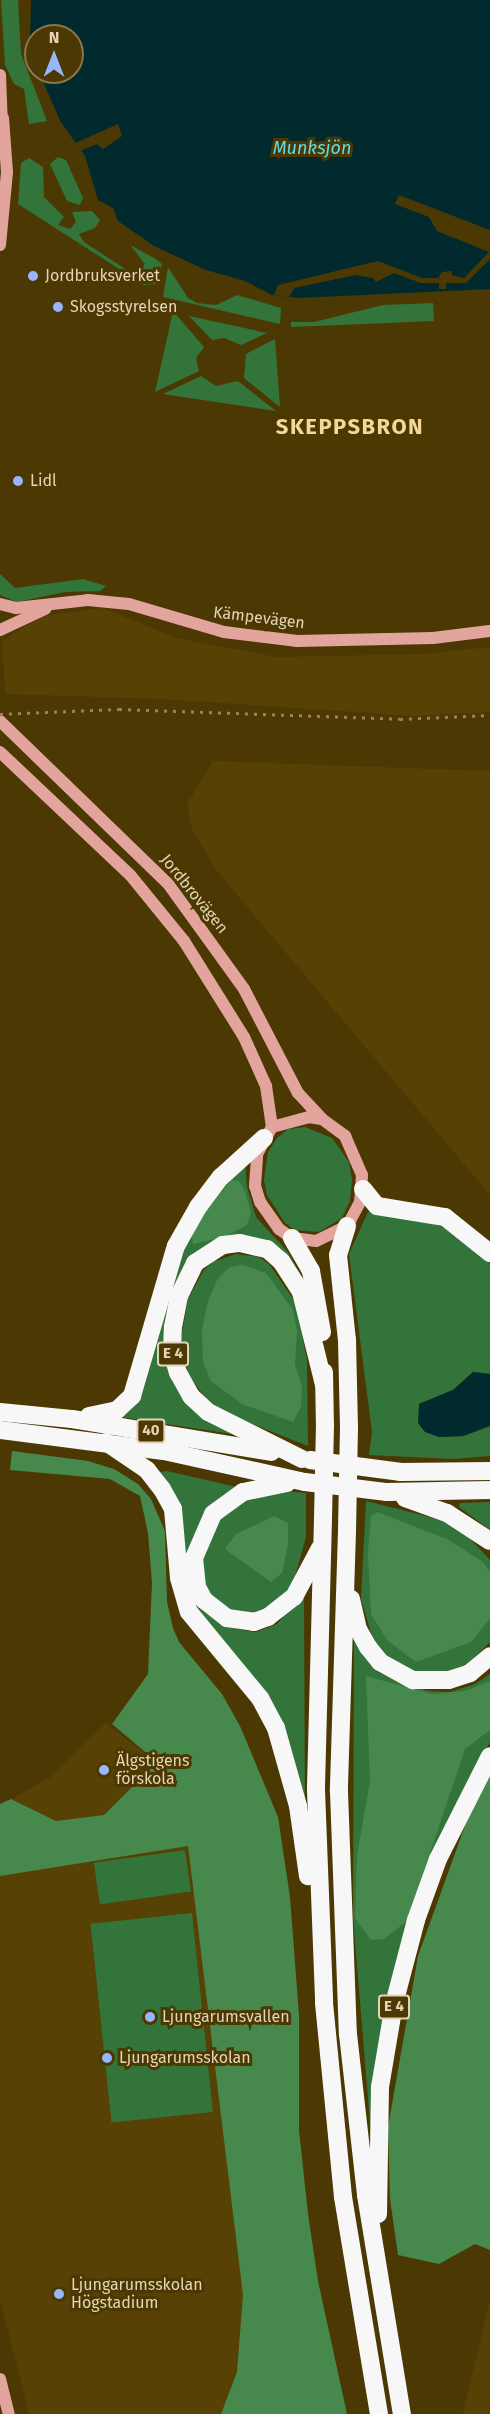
<!DOCTYPE html>
<html>
<head>
<meta charset="utf-8">
<style>
  body { margin:0 }
  #map { position:relative; width:490px; height:2414px; overflow:hidden; background:#4c3802; font-family:"Fira Sans",sans-serif }
  div>[style] { position:absolute }
  [style*='--x'] { left:calc(var(--x)*1px); top:calc(var(--y)*1px); width:calc(var(--w)*1px); rotate:calc(var(--a)*1deg) }
  .built>* { inset:0; background:#574104 }
  .green>* { inset:0; background:#33743b; transform-origin:0 0 }
  .forest>* { inset:0; background:#47894d }
  .water>* { inset:0; background:#002a2e }
  .pier>* { inset:0; background:#4c3802 }
  .secondary>* { height:12px; margin:-6px; padding:0 6px; transform-origin:6px; border-radius:6px; background:#e3a49d }
  .highway>* { height:18px; margin:-9px; padding:0 9px; transform-origin:9px; border-radius:9px; background:#f7f7f7 }
  .rail>* { height:3px; margin-top:-1.5px; transform-origin:0; background:repeating-linear-gradient(90deg,#96855a 0 3px,transparent 0 9px) }
  .highway-bridge>* { height:18px; margin:-9px; padding:0 9px; transform-origin:9px; border-radius:9px; background:#f7f7f7 }
  .dots>* { width:16px; height:16px; translate:-50% -50%; box-sizing:border-box; border:3px solid #4c3802; border-radius:50% }
  span { translate:-50% -50%; white-space:nowrap; text-align:center; line-height:1.15; -webkit-text-stroke:6px #4c3802; paint-order:stroke }
  .shield-label span { padding:2px 4px; background:#4c3802; border:2px solid; border-radius:4px; -webkit-text-stroke-width:0 }
  .shield-label { font-size:15px; color:#e4d5b6; font-weight:700 }
  .poi-label { font-size:16px; color:#e4d5b6 }
  .left { translate:0 -50%; text-align:left }
  .street-label { font-size:16px; color:#e4d5b6 }
  .water-label { font-size:18px; color:#5cddec; font-style:italic }
  .district-label { font-size:22px; color:#f5d897; font-weight:700; letter-spacing:1.5px }
  .north { position:absolute; left:24px; top:24px; width:60px; height:60px; box-sizing:border-box; background:#4c3802; border:2px solid #89774a; border-radius:50%; rotate:0deg; font-size:16px; font-weight:700; line-height:24px; text-align:center; color:#e4d5b6 }
  .north::after { content:''; display:block; margin:auto; width:21px; height:27px; background:#97b6fd; clip-path:polygon(50% 0,100% 100%,50% 72%,0 100%) }
</style>
</head>
<body>
<div id="map">
  <div class="built">
    <i style="clip-path:polygon(103px 608px,176px 638px,277px 657px,422px 654px,490px 647px,490px 712px,415px 716px,161px 699px,6px 694px,1px 642px,42px 616px)"></i>
    <i style="clip-path:polygon(213px 761px,490px 771px,490px 1195px,217px 871px,192px 830px,187px 804px)"></i>
    <i style="clip-path:polygon(106px 1723px,157px 1762px,105px 1815px,56px 1821px,12px 1799px,49px 1778px)"></i>
    <i style="clip-path:polygon(189px 1845px,245px 2296px,238px 2372px,222px 2414px,29px 2414px,0 2299px,0 1875px)"></i>
    <i style="clip-path:polygon(490px 2300px,490px 2414px,463px 2414px)"></i>
  </div>
  <div class="green">
    <i style="clip-path:polygon(1px 0,18px 0,21px 54px,47px 121px,29px 124px,24px 89px,14px 84px,5px 65px)"></i>
    <i style="clip-path:polygon(58px 157px,66px 160px,83px 198px,80px 205px,67px 201px,50px 164px)"></i>
    <i style="clip-path:polygon(29px 158px,43px 167px,44px 197px,64px 217px,58px 225px,70px 229px,76px 222px,72px 212px,92px 211px,100px 220px,95px 228px,79px 234px,84px 242px,133px 274px,145px 264px,130px 245px,154px 258px,162px 264px,156px 284px,144px 285px,18px 204px,21px 163px)"></i>
    <i style="clip-path:polygon(168px 267px,188px 298px,197px 303px,216px 305px,237px 295px,281px 308px,280px 324px,163px 297px)"></i>
    <i style="clip-path:polygon(433px 303px,434px 321px,291px 327px,291px 322px,314px 322px,383px 305px)"></i>
    <i style="clip-path:polygon(173px 311px,204px 347px,196px 358px,199px 371px,155px 392px)"></i>
    <i style="clip-path:polygon(189px 316px,267px 333px,241px 345px,224px 338px,212px 340px)"></i>
    <i style="clip-path:polygon(275px 339px,280px 407px,244px 378px,246px 354px)"></i>
    <i style="clip-path:polygon(201px 376px,216px 386px,238px 381px,276px 411px,163px 394px)"></i>
    <i style="clip-path:polygon(0 574px,15px 588px,83px 579px,106px 586px,100px 591px,65px 592px,17px 602px,0 595px)"></i>
    <i style="clip-path:polygon(305px 1127px,332px 1138px,349px 1162px,352px 1180px,350px 1201px,342px 1218px,319px 1232px,295px 1230px,285px 1223px,267px 1195px,264px 1180px,268px 1152px,277px 1138px,288px 1129px)"></i>
    <i style="clip-path:polygon(245px 1163px,247px 1187px,256px 1217px,288px 1252px,306px 1285px,290px 1261px,215px 1241px,165px 1328px,208px 1420px,232px 1434px,121px 1417px,136px 1402px,176px 1260px,213px 1196px)"></i>
    <i style="clip-path:polygon(368px 1212px,425px 1221px,446px 1228px,490px 1264px,490px 1374px,473px 1372px,453px 1390px,419px 1404px,439px 1437px,463px 1436px,490px 1426px,490px 1456px,453px 1459px,369px 1455px,372px 1432px,349px 1254px)"></i>
    <i style="clip-path:polygon(236px 1254px,259px 1257px,269px 1264px,296px 1303px,307px 1360px,308px 1446px,222px 1412px,207px 1400px,188px 1374px,181px 1338px,188px 1299px,204px 1270px,213px 1262px)"></i>
    <i style="clip-path:polygon(167px 1471px,237px 1487px,204px 1513px,187px 1555px,192px 1596px,204px 1612px,236px 1629px,256px 1632px,277px 1624px,304px 1592px,305px 1810px,289px 1751px,198px 1619px,160px 1472px)"></i>
    <i style="clip-path:polygon(282px 1491px,306px 1493px,306px 1537px,291px 1591px,260px 1614px,223px 1611px,202px 1584px,202px 1559px,210px 1533px,226px 1511px,248px 1496px)"></i>
    <i style="clip-path:polygon(366px 1501px,442px 1520px,462px 1530px,490px 1560px,490px 1642px,469px 1663px,454px 1671px,417px 1673px,384px 1656px,374px 1643px,361px 1599px)"></i>
    <i style="clip-path:polygon(490px 1502px,490px 1530px,459px 1507px,460px 1503px)"></i>
    <i style="clip-path:polygon(354px 1641px,377px 1670px,399px 1683px,429px 1691px,450px 1692px,475px 1684px,490px 1674px,490px 1742px,438px 1842px,371px 2135px,353px 1917px)"></i>
    <i style="left:185px;top:1850px;width:42px;height:92px;rotate:82deg"></i>
    <i style="left:192px;top:1913px;width:200px;height:102px;rotate:84deg"></i>
  </div>
  <div class="forest">
    <i style="clip-path:polygon(232px 1180px,239px 1181px,245px 1191px,251px 1213px,247px 1225px,224px 1237px,193px 1244px,192px 1234px,203px 1213px)"></i>
    <i style="clip-path:polygon(243px 1265px,266px 1273px,293px 1310px,297px 1332px,295px 1364px,302px 1387px,301px 1407px,293px 1422px,242px 1404px,211px 1381px,203px 1361px,202px 1330px,208px 1301px,218px 1278px,230px 1267px)"></i>
    <i style="clip-path:polygon(12px 1451px,88px 1461px,114px 1469px,138px 1484px,151px 1499px,165px 1531px,167px 1602px,173px 1628px,179px 1642px,222px 1694px,240px 1726px,278px 1817px,290px 1897px,299px 2015px,299px 2130px,308px 2214px,318px 2281px,347px 2414px,221px 2414px,237px 2372px,243px 2295px,188px 1846px,0 1876px,0 1804px,11px 1799px,56px 1821px,104px 1815px,157px 1762px,112px 1724px,148px 1674px,152px 1583px,148px 1533px,140px 1496px,110px 1479px,10px 1470px)"></i>
    <i style="clip-path:polygon(377px 1512px,447px 1539px,483px 1562px,490px 1572px,490px 1618px,471px 1642px,416px 1662px,387px 1640px,371px 1614px,368px 1552px,371px 1516px)"></i>
    <i style="clip-path:polygon(274px 1516px,288px 1523px,288px 1544px,282px 1573px,271px 1582px,225px 1549px,236px 1534px)"></i>
    <i style="clip-path:polygon(366px 1676px,432px 1694px,465px 1691px,490px 1681px,490px 1730px,465px 1749px,407px 1921px,384px 1939px,371px 1940px,355px 1918px,357px 1855px,370px 1781px)"></i>
    <i style="clip-path:polygon(490px 1773px,490px 2250px,475px 2244px,439px 2264px,398px 2255px,390px 2199px,388px 2127px,418px 1956px,466px 1823px)"></i>
  </div>
  <div class="water">
    <i style="clip-path:polygon(31px 0,490px 0,490px 289px,299px 298px,272px 295px,245px 281px,206px 270px,154px 246px,118px 221px,113px 208px,98px 200px,85px 156px,60px 121px,39px 72px,72px 72px,72px 36px,36px 36px,36px 65px,30px 41px)"></i>
    <i style="clip-path:polygon(473px 1372px,490px 1374px,490px 1426px,463px 1436px,439px 1437px,425px 1432px,418px 1423px,419px 1404px,453px 1390px)"></i>
  </div>
  <div class="pier">
    <i style="clip-path:polygon(118px 124px,122px 136px,103px 149px,97px 144px,80px 151px,73px 144px)"></i>
    <i style="clip-path:polygon(399px 195px,490px 230px,490px 259px,466px 283px,446px 283px,446px 289px,439px 289px,439px 283px,421px 283px,394px 273px,376px 282px,373px 278px,356px 275px,294px 288px,289px 297px,274px 295px,278px 285px,378px 261px,422px 278px,438px 278px,442px 272px,452px 271px,452px 275px,464px 278px,489px 252px,437px 231px,429px 217px,395px 204px)"></i>
  </div>
  <div class="secondary">
    <i style="--x:0;--y:75;--w:51;--a:87.8"></i>
    <i style="--x:0;--y:245;--w:73;--a:-84.5"></i>
    <i style="--x:7;--y:172;--w:54;--a:-94.2"></i>
    <i style="--x:0;--y:604;--w:16;--a:14"></i>
    <i style="--x:16;--y:608;--w:72;--a:-6.3"></i>
    <i style="--x:88;--y:600;--w:41;--a:5.6"></i>
    <i style="--x:129;--y:604;--w:99;--a:16.4"></i>
    <i style="--x:224;--y:632;--w:74;--a:7"></i>
    <i style="--x:297;--y:641;--w:136;--a:-1.3"></i>
    <i style="--x:433;--y:638;--w:57;--a:-7"></i>
    <i style="--x:0;--y:630;--w:50;--a:-25"></i>
    <i style="--x:0;--y:721;--w:235;--a:44.1"></i>
    <i style="--x:169;--y:885;--w:128;--a:54.2"></i>
    <i style="--x:244;--y:989;--w:117;--a:62.6"></i>
    <i style="--x:298;--y:1093;--w:35;--a:47"></i>
    <i style="--x:0;--y:752;--w:180;--a:43.4"></i>
    <i style="--x:131;--y:876;--w:84;--a:50.8"></i>
    <i style="--x:184;--y:941;--w:113;--a:58"></i>
    <i style="--x:244;--y:1037;--w:54;--a:65.8"></i>
    <i style="--x:266;--y:1086;--w:41;--a:81.7"></i>
    <i style="--x:309;--y:1117;--w:13;--a:9"></i>
    <i style="--x:322;--y:1119;--w:29;--a:36"></i>
    <i style="--x:345;--y:1136;--w:43;--a:66.4"></i>
    <i style="--x:362;--y:1175;--w:27;--a:94"></i>
    <i style="--x:360;--y:1202;--w:27;--a:118"></i>
    <i style="--x:347;--y:1226;--w:34;--a:154"></i>
    <i style="--x:316;--y:1241;--w:24;--a:-173"></i>
    <i style="--x:292;--y:1238;--w:16;--a:-145"></i>
    <i style="--x:279;--y:1229;--w:33;--a:-125"></i>
    <i style="--x:260;--y:1202;--w:17;--a:-107"></i>
    <i style="--x:255;--y:1186;--w:32;--a:-86"></i>
    <i style="--x:257;--y:1154;--w:31;--a:-61"></i>
    <i style="--x:272;--y:1127;--w:38;--a:-15"></i>
    <i style="--x:0;--y:2379;--w:36;--a:76"></i>
  </div>
  <div class="highway">
    <i style="--x:363;--y:1189;--w:22;--a:51"></i>
    <i style="--x:377;--y:1206;--w:69;--a:9.2"></i>
    <i style="--x:445;--y:1217;--w:58;--a:38.7"></i>
    <i style="--x:347;--y:1226;--w:30;--a:107"></i>
    <i style="--x:338;--y:1255;--w:85;--a:84"></i>
    <i style="--x:347;--y:1340;--w:89;--a:88.7"></i>
    <i style="--x:292;--y:1238;--w:38;--a:60"></i>
    <i style="--x:311;--y:1271;--w:62;--a:79.8"></i>
    <i style="--x:324;--y:1372;--w:55;--a:89"></i>
    <i style="--x:0;--y:1412;--w:72;--a:5.6"></i>
    <i style="--x:72;--y:1419;--w:202;--a:9.4"></i>
    <i style="--x:89;--y:1416;--w:29;--a:-12"></i>
    <i style="--x:117;--y:1410;--w:21;--a:-43"></i>
    <i style="--x:132;--y:1396;--w:156;--a:-73.7"></i>
    <i style="--x:176;--y:1246;--w:45;--a:-60.6"></i>
    <i style="--x:198;--y:1207;--w:38;--a:-53"></i>
    <i style="--x:221;--y:1177;--w:58;--a:-42.2"></i>
    <i style="--x:0;--y:1430;--w:165;--a:7.3"></i>
    <i style="--x:164;--y:1451;--w:144;--a:12.4"></i>
    <i style="--x:305;--y:1482;--w:83;--a:7"></i>
    <i style="--x:387;--y:1492;--w:103;--a:-1.1"></i>
    <i style="--x:106;--y:1442;--w:50;--a:34.3"></i>
    <i style="--x:147;--y:1470;--w:24;--a:52"></i>
    <i style="--x:162;--y:1489;--w:23;--a:61"></i>
    <i style="--x:173;--y:1509;--w:69;--a:85"></i>
    <i style="--x:179;--y:1578;--w:35;--a:74"></i>
    <i style="--x:189;--y:1612;--w:112;--a:50.5"></i>
    <i style="--x:260;--y:1698;--w:34;--a:62"></i>
    <i style="--x:276;--y:1728;--w:81;--a:74.2"></i>
    <i style="--x:298;--y:1806;--w:71;--a:81.9"></i>
    <i style="--x:302;--y:1459;--w:105;--a:-153.4"></i>
    <i style="--x:208;--y:1412;--w:23;--a:-137"></i>
    <i style="--x:191;--y:1396;--w:26;--a:-119"></i>
    <i style="--x:178;--y:1373;--w:22;--a:-106"></i>
    <i style="--x:172;--y:1352;--w:25;--a:-88"></i>
    <i style="--x:173;--y:1327;--w:32;--a:-79"></i>
    <i style="--x:179;--y:1296;--w:37;--a:-64"></i>
    <i style="--x:195;--y:1263;--w:33;--a:-33"></i>
    <i style="--x:223;--y:1245;--w:17;--a:-7"></i>
    <i style="--x:240;--y:1243;--w:28;--a:13"></i>
    <i style="--x:267;--y:1249;--w:18;--a:41"></i>
    <i style="--x:281;--y:1261;--w:37;--a:57"></i>
    <i style="--x:301;--y:1292;--w:96;--a:76.1"></i>
    <i style="--x:310;--y:1460;--w:92;--a:7.5"></i>
    <i style="--x:401;--y:1472;--w:89;--a:-0.6"></i>
    <i style="--x:287;--y:1483;--w:45;--a:168.4"></i>
    <i style="--x:243;--y:1492;--w:37;--a:144"></i>
    <i style="--x:213;--y:1514;--w:48;--a:113.4"></i>
    <i style="--x:194;--y:1558;--w:29;--a:84"></i>
    <i style="--x:197;--y:1587;--w:15;--a:62"></i>
    <i style="--x:204;--y:1600;--w:29;--a:38"></i>
    <i style="--x:227;--y:1618;--w:27;--a:8"></i>
    <i style="--x:254;--y:1622;--w:15;--a:-20"></i>
    <i style="--x:268;--y:1617;--w:33;--a:-38"></i>
    <i style="--x:294;--y:1597;--w:55;--a:-62"></i>
    <i style="--x:405;--y:1498;--w:45;--a:19.7"></i>
    <i style="--x:447;--y:1513;--w:51;--a:33.1"></i>
    <i style="--x:323;--y:1519;--w:271;--a:91.5"></i>
    <i style="--x:316;--y:1790;--w:213;--a:87.8"></i>
    <i style="--x:324;--y:2003;--w:195;--a:84.4"></i>
    <i style="--x:343;--y:2197;--w:220;--a:80.6"></i>
    <i style="--x:347;--y:1531;--w:261;--a:91.8"></i>
    <i style="--x:339;--y:1792;--w:242;--a:87.9"></i>
    <i style="--x:348;--y:2034;--w:162;--a:83.6"></i>
    <i style="--x:366;--y:2195;--w:222;--a:80.7"></i>
    <i style="--x:351;--y:1599;--w:31;--a:77"></i>
    <i style="--x:358;--y:1629;--w:21;--a:61"></i>
    <i style="--x:368;--y:1647;--w:19;--a:51"></i>
    <i style="--x:380;--y:1662;--w:38;--a:29"></i>
    <i style="--x:413;--y:1680;--w:36;--a:0"></i>
    <i style="--x:449;--y:1680;--w:22;--a:-18"></i>
    <i style="--x:470;--y:1673;--w:26;--a:-40"></i>
    <i style="--x:378;--y:2214;--w:127;--a:-89.1"></i>
    <i style="--x:380;--y:2087;--w:84;--a:-80.4"></i>
    <i style="--x:394;--y:2004;--w:87;--a:-75.3"></i>
    <i style="--x:416;--y:1920;--w:65;--a:-70.2"></i>
    <i style="--x:438;--y:1859;--w:115;--a:-63.2"></i>
  </div>
  <div class="rail">
    <i style="--x:0;--y:714;--w:119;--a:-2.4"></i>
    <i style="--x:119;--y:709;--w:281;--a:2"></i>
    <i style="--x:400;--y:719;--w:90;--a:-2.5"></i>
  </div>
  <div class="highway-bridge">
    <i style="--x:323;--y:1519;--w:92;--a:-88.8"></i>
    <i style="--x:347;--y:1531;--w:102;--a:-88.9"></i>
  </div>
  <div class="dots">
    <i style="left:33px;top:276px;background:#97b6fd"></i>
    <i style="left:58px;top:307px;background:#97b6fd"></i>
    <i style="left:18px;top:481px;background:#97b6fd"></i>
    <i style="left:104px;top:1770px;background:#97b6fd"></i>
    <i style="left:150px;top:2017px;background:#97b6fd"></i>
    <i style="left:107px;top:2058px;background:#97b6fd"></i>
    <i style="left:59px;top:2294px;background:#97b6fd"></i>
  </div>
  <div class="shield-label">
    <span style="left:173px;top:1354px">E 4</span>
    <span style="left:151px;top:1431px">40</span>
    <span style="left:394px;top:2007px">E 4</span>
  </div>
  <div class="poi-label">
    <span class="left" style="left:45px;top:276px">Jordbruksverket</span>
    <span class="left" style="left:70px;top:307px">Skogsstyrelsen</span>
    <span class="left" style="left:30px;top:481px">Lidl</span>
    <span class="left" style="left:116px;top:1770px">Älgstigens<br>förskola</span>
    <span class="left" style="left:162px;top:2017px">Ljungarumsvallen</span>
    <span class="left" style="left:119px;top:2058px">Ljungarumsskolan</span>
    <span class="left" style="left:71px;top:2294px">Ljungarumsskolan<br>Högstadium</span>
  </div>
  <div class="street-label">
    <span style="left:259px;top:618px;rotate:7deg">Kämpevägen</span>
    <span style="left:194px;top:894px;rotate:51deg">Jordbrovägen</span>
  </div>
  <div class="water-label">
    <span style="left:312px;top:148px">Munksjön</span>
  </div>
  <div class="district-label">
    <span style="left:350px;top:427px">SKEPPSBRON</span>
  </div>
  <div class="north">N</div>
</div>
</body>
</html>
